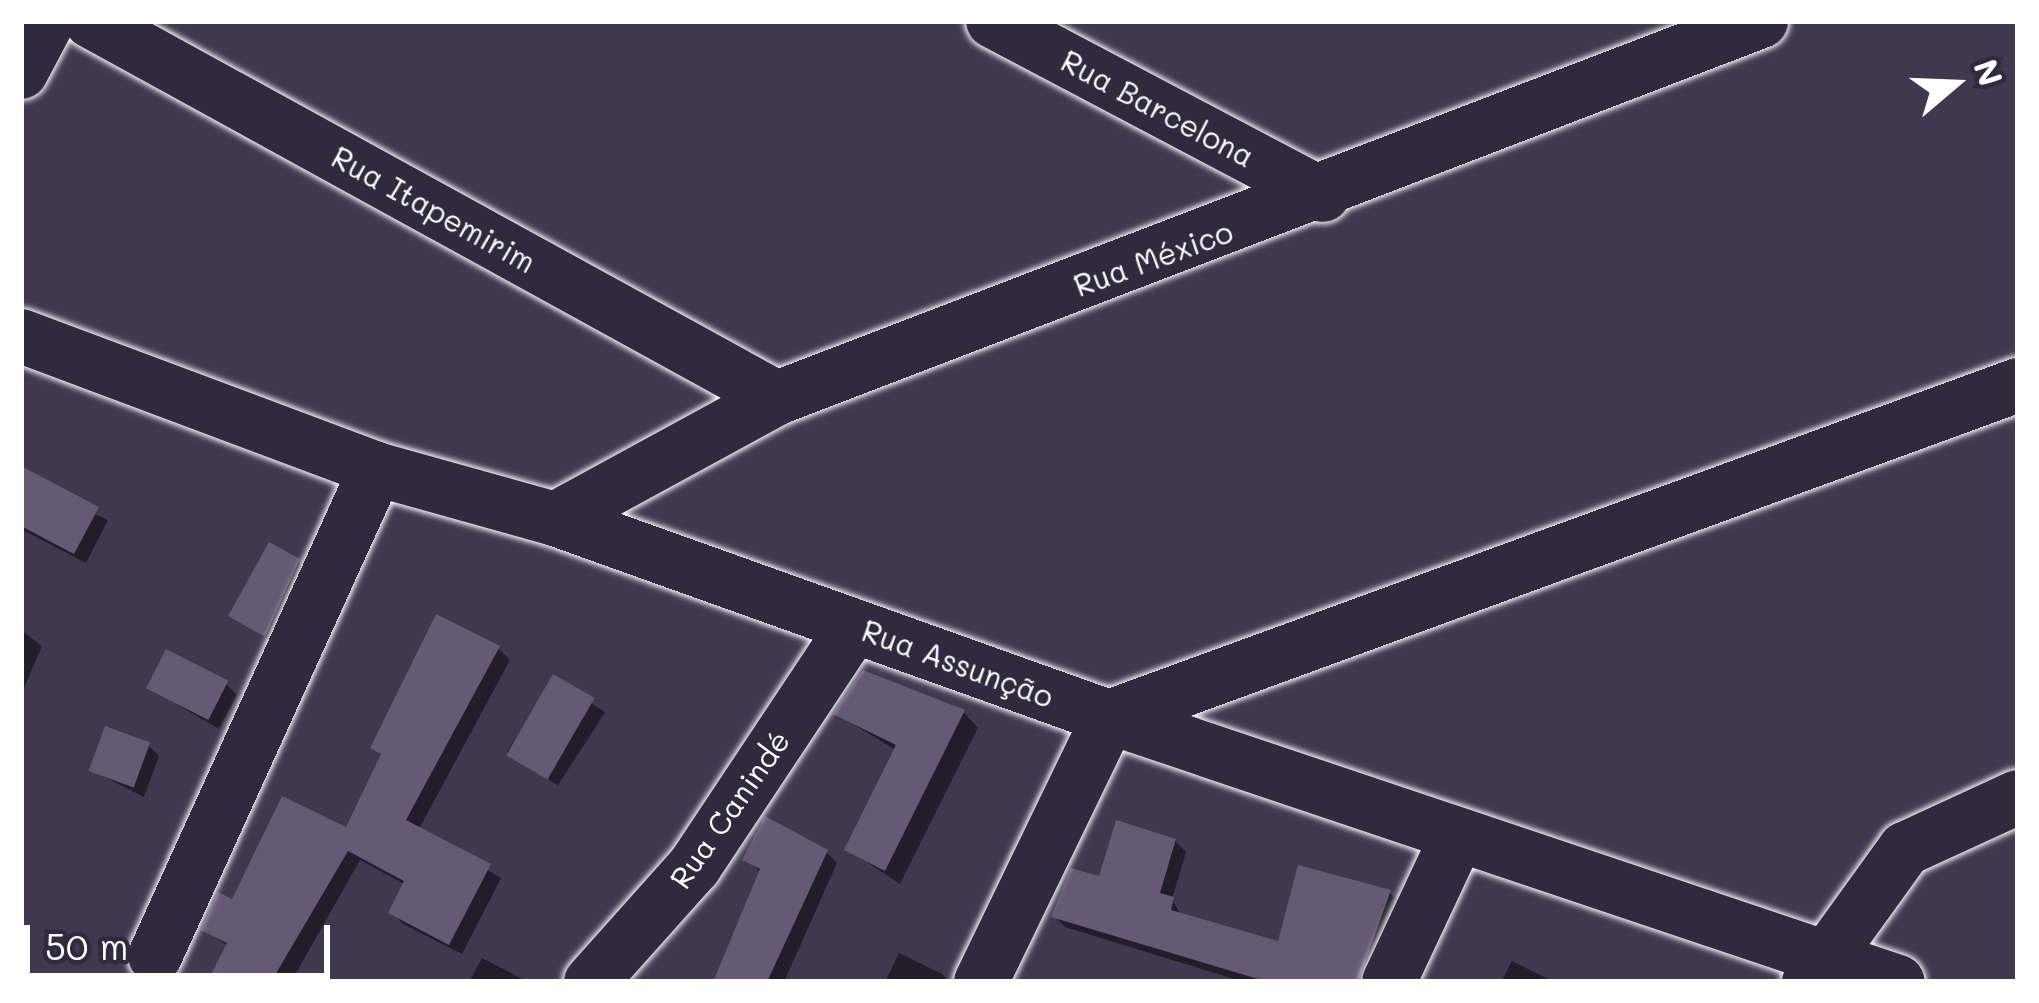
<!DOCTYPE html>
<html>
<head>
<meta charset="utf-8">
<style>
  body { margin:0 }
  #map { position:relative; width:2039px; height:1003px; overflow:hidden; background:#3f384e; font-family:Mali,sans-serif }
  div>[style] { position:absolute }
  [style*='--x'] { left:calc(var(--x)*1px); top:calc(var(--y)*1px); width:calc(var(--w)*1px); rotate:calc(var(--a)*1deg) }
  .shadow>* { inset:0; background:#0007; transform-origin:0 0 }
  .building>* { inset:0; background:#655976; transform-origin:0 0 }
  .roads { filter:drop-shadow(0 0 3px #fff) drop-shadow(0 0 3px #fff) }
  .minor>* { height:54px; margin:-27px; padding:0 27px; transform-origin:27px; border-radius:27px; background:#2f2a3d }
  span { translate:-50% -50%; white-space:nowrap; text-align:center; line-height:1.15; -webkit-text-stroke:10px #2f2a3d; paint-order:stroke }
  .street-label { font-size:30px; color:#fff }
  .frame { position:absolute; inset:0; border:24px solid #fff; pointer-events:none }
  .north { position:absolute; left:1895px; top:24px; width:120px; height:120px; -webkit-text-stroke:9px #2f2a3d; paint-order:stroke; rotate:71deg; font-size:33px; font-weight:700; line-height:48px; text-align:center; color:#fff }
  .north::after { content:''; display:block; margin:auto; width:42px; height:54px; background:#fff; clip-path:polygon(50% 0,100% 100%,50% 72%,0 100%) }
  .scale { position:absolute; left:24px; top:925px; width:306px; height:54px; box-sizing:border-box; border:6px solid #fff; border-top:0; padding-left:15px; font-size:36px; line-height:42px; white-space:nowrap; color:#fff; -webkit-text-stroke:9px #2f2a3d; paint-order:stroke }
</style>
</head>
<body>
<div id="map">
  <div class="shadow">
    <i style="clip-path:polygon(21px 481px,108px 520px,86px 563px,21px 529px)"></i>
    <i style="clip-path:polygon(299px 562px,310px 573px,277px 645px,232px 616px)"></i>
    <i style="clip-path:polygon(21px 630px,42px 646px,21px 695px)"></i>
    <i style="clip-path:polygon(498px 648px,510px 660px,419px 829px,501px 878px,462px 954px,403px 924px,392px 912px,406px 885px,360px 860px,291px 982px,211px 982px,229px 947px,205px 929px,347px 831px,383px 757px,374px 748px)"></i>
    <i style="left:554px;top:679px;width:61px;height:87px;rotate:33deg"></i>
    <i style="clip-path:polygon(226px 684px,237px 695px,219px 729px,149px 688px)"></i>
    <i style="clip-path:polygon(964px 713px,978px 728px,900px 884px,847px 849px,897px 751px,837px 714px)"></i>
    <i style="clip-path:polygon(148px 745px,159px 756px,144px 797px,91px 770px)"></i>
    <i style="clip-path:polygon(1175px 841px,1186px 852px,1172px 899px,1182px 917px,1280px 945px,1390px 893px,1401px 904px,1376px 982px,1244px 982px,1065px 927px,1054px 916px,1101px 880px)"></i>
    <i style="clip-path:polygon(826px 852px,837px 863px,784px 982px,716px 982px,762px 873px,745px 859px)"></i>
    <i style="clip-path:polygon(899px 953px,942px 974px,950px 982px,885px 982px)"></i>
    <i style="clip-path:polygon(482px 958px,528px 982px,469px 982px)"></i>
    <i style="clip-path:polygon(1512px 961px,1554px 982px,1501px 982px)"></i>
  </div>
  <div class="building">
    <i style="clip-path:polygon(21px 466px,99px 507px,74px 554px,21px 526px)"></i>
    <i style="clip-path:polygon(269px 542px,300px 559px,265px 637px,228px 616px)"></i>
    <i style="clip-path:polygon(436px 614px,500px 646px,406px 820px,491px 864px,449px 945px,388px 913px,404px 881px,348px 851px,271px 982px,207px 982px,227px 943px,201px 930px,218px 892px,232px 899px,282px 796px,346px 827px,381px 754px,370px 748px)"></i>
    <i style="left:166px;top:649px;width:70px;height:44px;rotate:27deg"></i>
    <i style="clip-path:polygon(863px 670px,965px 710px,885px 871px,844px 850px,896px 745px,833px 714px)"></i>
    <i style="left:553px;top:674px;width:48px;height:94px;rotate:30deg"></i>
    <i style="left:105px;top:726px;width:48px;height:48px;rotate:20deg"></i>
    <i style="clip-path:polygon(765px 816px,828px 850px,767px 982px,713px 982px,760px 869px,742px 860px)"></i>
    <i style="clip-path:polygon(1116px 820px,1176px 839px,1160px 893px,1174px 897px,1171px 910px,1278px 941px,1298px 865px,1391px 890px,1358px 982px,1268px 982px,1051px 917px,1071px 868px,1099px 876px)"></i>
  </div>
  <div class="roads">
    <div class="minor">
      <i style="--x:91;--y:21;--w:783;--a:28.79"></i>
      <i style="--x:993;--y:21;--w:373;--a:27.8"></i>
      <i style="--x:21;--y:72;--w:58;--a:-62.1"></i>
      <i style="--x:21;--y:336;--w:379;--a:20.5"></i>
      <i style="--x:376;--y:469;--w:186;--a:15.6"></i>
      <i style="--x:555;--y:519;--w:588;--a:19.67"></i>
      <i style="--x:1109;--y:717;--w:832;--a:18.57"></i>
      <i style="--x:555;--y:519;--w:253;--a:-28.6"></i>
      <i style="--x:777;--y:398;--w:1054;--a:-20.96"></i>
      <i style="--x:155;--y:956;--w:535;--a:-65.59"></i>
      <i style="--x:591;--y:982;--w:154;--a:-48.2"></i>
      <i style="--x:694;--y:867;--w:289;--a:-56.4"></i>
      <i style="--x:981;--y:982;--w:294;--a:-64.2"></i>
      <i style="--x:1109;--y:717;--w:968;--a:-20.06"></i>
      <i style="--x:1389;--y:982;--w:162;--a:-64.9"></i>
      <i style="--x:1809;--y:982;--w:164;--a:-54.2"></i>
      <i style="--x:1905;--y:849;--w:124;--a:-24.7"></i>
    </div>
  </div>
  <div class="street-label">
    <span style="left:1158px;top:108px;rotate:28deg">Rua Barcelona</span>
    <span style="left:434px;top:209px;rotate:29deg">Rua Itapemirim</span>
    <span style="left:1153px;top:258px;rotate:-20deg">Rua México</span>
    <span style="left:958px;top:663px;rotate:20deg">Rua Assunção</span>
    <span style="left:729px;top:809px;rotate:-55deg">Rua Canindé</span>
  </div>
  <div class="frame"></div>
  <div class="north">N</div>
  <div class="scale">50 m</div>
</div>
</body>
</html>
